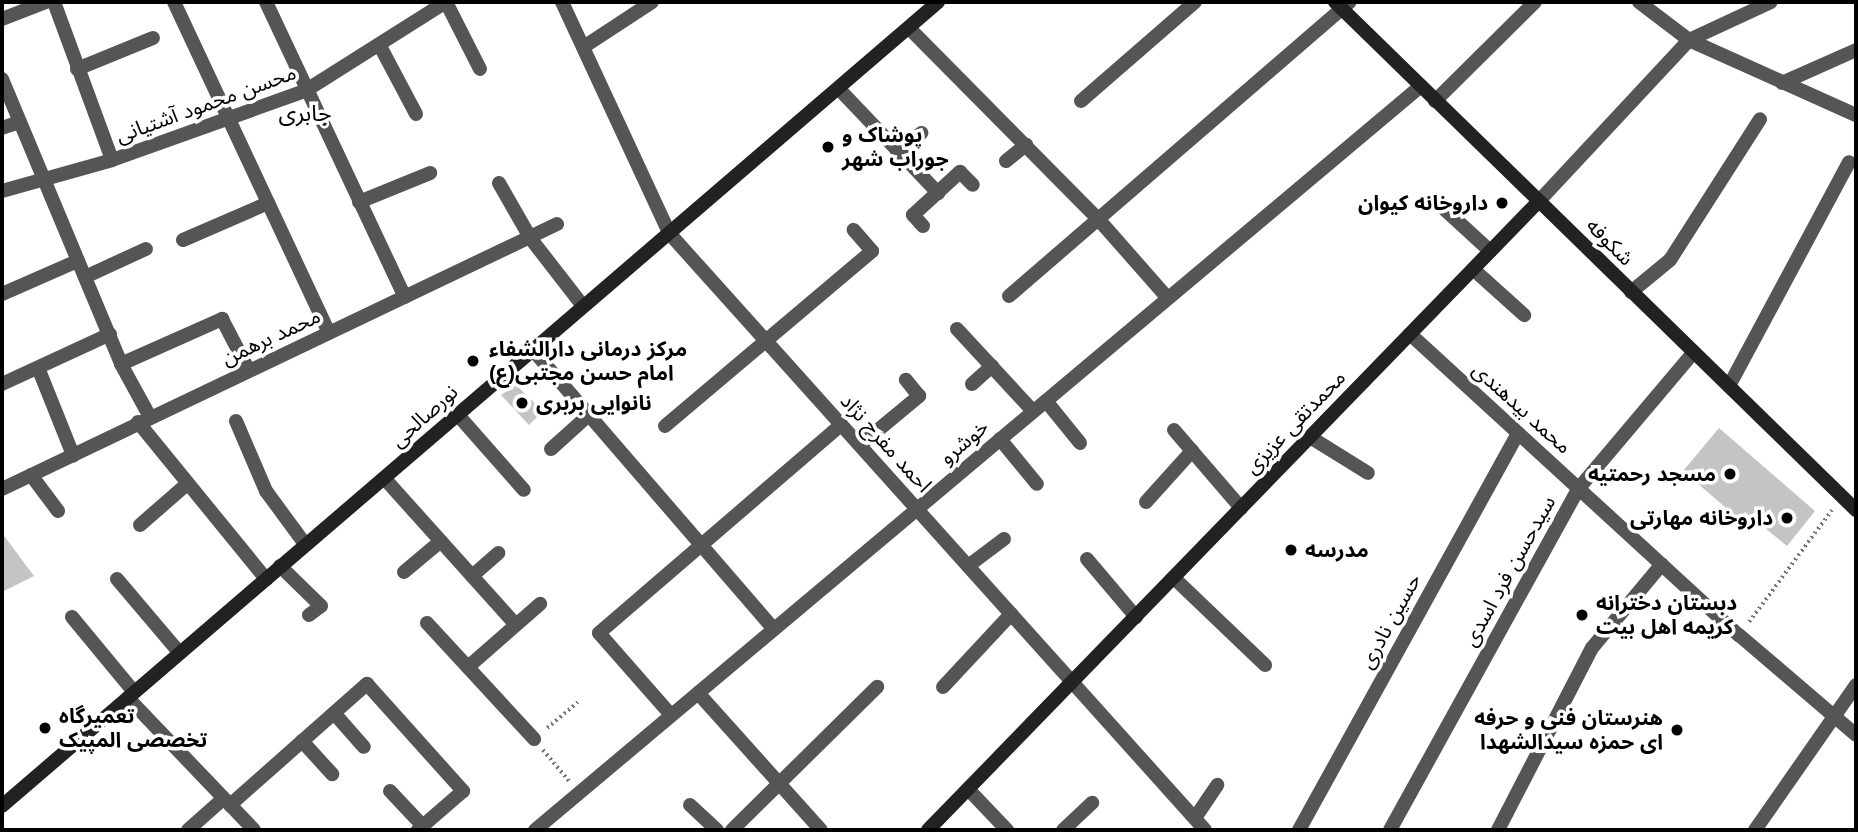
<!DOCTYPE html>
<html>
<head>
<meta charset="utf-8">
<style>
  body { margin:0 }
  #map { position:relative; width:1858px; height:832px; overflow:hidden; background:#fff; font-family:Arial,"Noto Sans Arabic",sans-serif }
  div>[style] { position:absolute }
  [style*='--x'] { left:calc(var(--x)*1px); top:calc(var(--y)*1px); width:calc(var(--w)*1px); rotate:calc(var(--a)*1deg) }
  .building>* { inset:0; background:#c4c4c4 }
  .path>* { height:3.5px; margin-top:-1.75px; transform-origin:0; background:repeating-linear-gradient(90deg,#777 0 2px,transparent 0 5.5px) }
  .minor>* { height:14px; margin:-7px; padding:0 7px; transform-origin:7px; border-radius:7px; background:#555 }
  .secondary>* { height:14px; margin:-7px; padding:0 7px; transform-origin:7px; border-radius:7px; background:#222 }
  .dots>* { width:19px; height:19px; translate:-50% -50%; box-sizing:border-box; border:4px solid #fff; border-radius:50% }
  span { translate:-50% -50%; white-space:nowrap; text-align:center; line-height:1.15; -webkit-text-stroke:7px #fff; paint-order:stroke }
  .street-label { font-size:21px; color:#000 }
  .poi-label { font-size:21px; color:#000; font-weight:700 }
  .left { translate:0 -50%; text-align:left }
  .right { translate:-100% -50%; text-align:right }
  .neighbourhood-label { font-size:23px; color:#000 }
  .frame { position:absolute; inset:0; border:4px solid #000; pointer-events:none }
</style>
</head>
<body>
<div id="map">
  <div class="building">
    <i style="clip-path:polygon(516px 385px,543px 411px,529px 425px,501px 395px)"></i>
    <i style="clip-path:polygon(1719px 428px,1815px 511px,1787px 546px,1745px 512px,1739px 519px,1683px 471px)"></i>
    <i style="clip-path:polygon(2px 533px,34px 576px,2px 592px)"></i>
  </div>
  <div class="path">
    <i style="--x:1749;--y:622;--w:139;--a:-53.5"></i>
    <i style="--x:547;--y:728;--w:40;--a:-40"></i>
    <i style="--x:543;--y:750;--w:42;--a:49.8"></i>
  </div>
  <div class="minor">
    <i style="--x:54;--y:2;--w:168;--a:69.8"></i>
    <i style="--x:174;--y:2;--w:365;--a:64.9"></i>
    <i style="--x:266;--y:2;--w:326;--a:64.8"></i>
    <i style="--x:446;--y:2;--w:75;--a:63.1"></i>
    <i style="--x:562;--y:2;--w:255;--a:65.1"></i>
    <i style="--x:669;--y:233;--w:802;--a:48.08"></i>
    <i style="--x:1639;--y:2;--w:63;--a:37.2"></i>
    <i style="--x:1689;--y:40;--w:183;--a:24.2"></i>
    <i style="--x:2;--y:19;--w:47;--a:-21.1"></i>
    <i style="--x:909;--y:28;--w:270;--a:45.3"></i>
    <i style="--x:1099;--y:220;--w:103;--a:48.6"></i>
    <i style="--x:380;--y:46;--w:77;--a:62.1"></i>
    <i style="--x:585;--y:46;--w:80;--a:-33.3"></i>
    <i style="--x:77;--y:69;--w:82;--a:-22.2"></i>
    <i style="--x:2;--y:79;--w:309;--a:67.3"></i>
    <i style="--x:121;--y:364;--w:60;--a:61.3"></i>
    <i style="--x:1782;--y:83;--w:81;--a:-24"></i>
    <i style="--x:839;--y:89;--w:144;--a:46.4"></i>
    <i style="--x:1081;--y:101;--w:151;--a:-41"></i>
    <i style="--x:1435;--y:101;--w:141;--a:-44.7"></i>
    <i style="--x:2;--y:128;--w:18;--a:-19"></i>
    <i style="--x:897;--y:152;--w:31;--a:-38"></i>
    <i style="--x:1006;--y:161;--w:26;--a:-39"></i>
    <i style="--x:499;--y:183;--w:64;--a:60.3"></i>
    <i style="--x:531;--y:239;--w:85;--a:52.2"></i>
    <i style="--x:2;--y:191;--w:114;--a:-15.7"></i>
    <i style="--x:112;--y:160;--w:205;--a:-19.7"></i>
    <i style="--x:305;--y:91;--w:167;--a:-32.3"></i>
    <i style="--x:1539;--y:201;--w:220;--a:-47"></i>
    <i style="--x:1689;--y:40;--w:90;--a:-24.9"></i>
    <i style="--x:359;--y:202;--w:77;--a:-22.2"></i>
    <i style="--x:1440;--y:205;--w:68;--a:42.6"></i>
    <i style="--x:923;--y:226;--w:15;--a:-132"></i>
    <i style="--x:913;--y:215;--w:64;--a:-42.5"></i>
    <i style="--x:960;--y:172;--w:18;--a:45"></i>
    <i style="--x:183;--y:240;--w:93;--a:-23.5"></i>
    <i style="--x:1473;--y:269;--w:69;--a:42"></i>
    <i style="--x:85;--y:277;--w:67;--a:-24.7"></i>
    <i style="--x:1631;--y:292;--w:50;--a:-39.4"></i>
    <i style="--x:1670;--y:260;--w:167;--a:-57.4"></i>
    <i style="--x:2;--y:294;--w:82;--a:-23.7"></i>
    <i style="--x:1009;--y:296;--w:450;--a:-40.8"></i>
    <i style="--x:957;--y:329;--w:112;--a:47.2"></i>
    <i style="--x:1410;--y:334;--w:446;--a:42.5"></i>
    <i style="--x:1739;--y:635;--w:154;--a:40.5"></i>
    <i style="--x:532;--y:349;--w:370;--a:49.2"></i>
    <i style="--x:121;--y:364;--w:111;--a:-24"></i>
    <i style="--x:222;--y:319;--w:56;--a:62.5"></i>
    <i style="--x:39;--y:370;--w:92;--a:68.2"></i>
    <i style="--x:2;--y:384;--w:119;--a:-24.8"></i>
    <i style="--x:972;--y:384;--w:27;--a:-42"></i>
    <i style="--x:1729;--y:386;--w:254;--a:-61.8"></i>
    <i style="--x:1046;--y:401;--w:54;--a:51"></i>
    <i style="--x:457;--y:414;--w:101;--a:48.6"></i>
    <i style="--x:236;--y:421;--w:76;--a:66.8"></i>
    <i style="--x:266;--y:491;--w:66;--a:53.7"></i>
    <i style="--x:138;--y:422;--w:203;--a:50.8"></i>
    <i style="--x:665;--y:426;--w:271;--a:-40.2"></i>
    <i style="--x:872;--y:251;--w:28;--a:-131"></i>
    <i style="--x:1174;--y:430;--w:103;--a:49.3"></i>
    <i style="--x:1310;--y:437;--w:68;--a:31.8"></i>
    <i style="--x:1000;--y:439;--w:58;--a:50.6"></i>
    <i style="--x:860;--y:445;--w:77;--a:-39.7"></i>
    <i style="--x:919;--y:396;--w:21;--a:-129"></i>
    <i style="--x:551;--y:449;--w:54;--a:-42"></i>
    <i style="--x:31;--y:475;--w:45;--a:53.1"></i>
    <i style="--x:385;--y:479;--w:195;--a:48.1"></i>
    <i style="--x:2;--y:489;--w:615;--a:-25.52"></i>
    <i style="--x:1146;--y:502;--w:69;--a:-48"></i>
    <i style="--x:140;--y:525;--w:62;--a:-41.1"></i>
    <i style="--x:1087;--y:559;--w:76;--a:49.8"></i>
    <i style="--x:280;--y:566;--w:57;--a:44.3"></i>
    <i style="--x:321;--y:606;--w:15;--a:143"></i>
    <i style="--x:968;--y:566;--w:45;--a:-36.9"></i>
    <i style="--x:404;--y:572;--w:48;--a:-40"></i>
    <i style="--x:472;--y:576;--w:35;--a:-41"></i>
    <i style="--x:1174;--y:578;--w:126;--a:43.7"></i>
    <i style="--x:117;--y:579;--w:96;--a:49.7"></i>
    <i style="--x:72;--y:617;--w:97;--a:50.4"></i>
    <i style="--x:427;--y:623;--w:158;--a:47.3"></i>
    <i style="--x:468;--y:667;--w:96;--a:-41.2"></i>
    <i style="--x:943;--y:687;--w:100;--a:-47"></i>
    <i style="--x:698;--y:693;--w:184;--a:48.1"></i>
    <i style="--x:128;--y:698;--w:182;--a:46.3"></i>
    <i style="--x:334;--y:713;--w:45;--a:48.6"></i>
    <i style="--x:671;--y:715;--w:109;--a:-131.3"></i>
    <i style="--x:599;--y:633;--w:319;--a:-40.7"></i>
    <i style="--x:302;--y:741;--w:45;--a:47.7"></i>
    <i style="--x:968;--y:789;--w:57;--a:46.4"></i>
    <i style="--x:390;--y:791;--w:48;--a:46.7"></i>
    <i style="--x:230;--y:805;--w:183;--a:-41.5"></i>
    <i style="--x:367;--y:684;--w:144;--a:48.1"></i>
    <i style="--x:463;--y:791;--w:60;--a:139.1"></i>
    <i style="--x:690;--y:805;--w:37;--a:43"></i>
    <i style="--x:1195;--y:818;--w:40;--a:-56"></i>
    <i style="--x:188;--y:830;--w:47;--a:-41.5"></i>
    <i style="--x:535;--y:830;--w:1157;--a:-40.02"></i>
    <i style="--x:732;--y:830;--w:204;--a:-44.6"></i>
    <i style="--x:1063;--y:830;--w:40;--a:-43"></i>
    <i style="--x:1299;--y:830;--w:453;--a:-61.1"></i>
    <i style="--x:1390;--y:830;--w:391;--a:-61.1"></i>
    <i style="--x:1579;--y:488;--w:178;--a:-49.8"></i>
    <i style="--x:1498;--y:830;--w:205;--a:-62.7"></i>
    <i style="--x:1592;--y:648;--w:109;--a:-50.2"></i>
    <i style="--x:1755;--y:830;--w:177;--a:-55.1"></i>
  </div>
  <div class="secondary">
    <i style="--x:1335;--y:2;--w:728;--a:44.28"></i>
    <i style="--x:2;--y:806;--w:1234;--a:-40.66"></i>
    <i style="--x:928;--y:830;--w:877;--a:-45.83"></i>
  </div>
  <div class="dots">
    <i style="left:828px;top:147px;background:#000"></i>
    <i style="left:1502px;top:203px;background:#000"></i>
    <i style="left:473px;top:361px;background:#000"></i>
    <i style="left:522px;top:403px;background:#000"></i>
    <i style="left:1730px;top:474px;background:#000"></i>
    <i style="left:1787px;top:518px;background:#000"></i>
    <i style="left:1291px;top:550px;background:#000"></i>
    <i style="left:1582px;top:615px;background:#000"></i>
    <i style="left:45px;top:728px;background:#000"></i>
    <i style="left:1677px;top:730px;background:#000"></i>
  </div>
  <div class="street-label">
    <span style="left:206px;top:104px;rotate:-20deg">محسن محمود آشتیانی</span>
    <span style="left:1610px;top:242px;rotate:45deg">شکوفه</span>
    <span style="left:271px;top:337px;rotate:-25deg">محمد برهمن</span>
    <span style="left:1522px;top:408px;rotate:42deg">محمد بیدهندی</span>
    <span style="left:424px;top:416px;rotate:-42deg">نورصالحی</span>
    <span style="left:1295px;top:422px;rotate:-46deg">محمدتقی عزیزی</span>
    <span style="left:964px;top:442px;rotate:-40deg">خوشرو</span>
    <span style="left:886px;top:443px;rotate:48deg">احمد مفرح نژاد</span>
    <span style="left:1509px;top:571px;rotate:-61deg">سیدحسن فرد اسدی</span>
    <span style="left:1390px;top:621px;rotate:-61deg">حسین نادری</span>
  </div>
  <div class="poi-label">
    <span class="left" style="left:842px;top:147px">پوشاک و<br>جوراب شهر</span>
    <span class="right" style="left:1488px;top:203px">داروخانه کیوان</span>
    <span class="left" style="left:489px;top:361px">مرکز درمانی دارالشفاء<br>امام حسن مجتبی(ع)</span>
    <span class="left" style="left:536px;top:403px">نانوایی بربری</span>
    <span class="right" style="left:1716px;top:474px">مسجد رحمتیه</span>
    <span class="right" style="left:1773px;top:518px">داروخانه مهارتی</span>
    <span class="left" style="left:1305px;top:550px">مدرسه</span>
    <span class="left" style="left:1596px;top:615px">دبستان دخترانه<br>کریمه اهل بیت</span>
    <span class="left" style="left:59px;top:728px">تعمیرگاه<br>تخصصی المپیک</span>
    <span class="right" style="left:1663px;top:730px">هنرستان فنی و حرفه<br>ای حمزه سیدالشهدا</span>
  </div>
  <div class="neighbourhood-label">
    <span style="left:305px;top:113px">جابری</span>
  </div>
  <div class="frame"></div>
</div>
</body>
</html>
